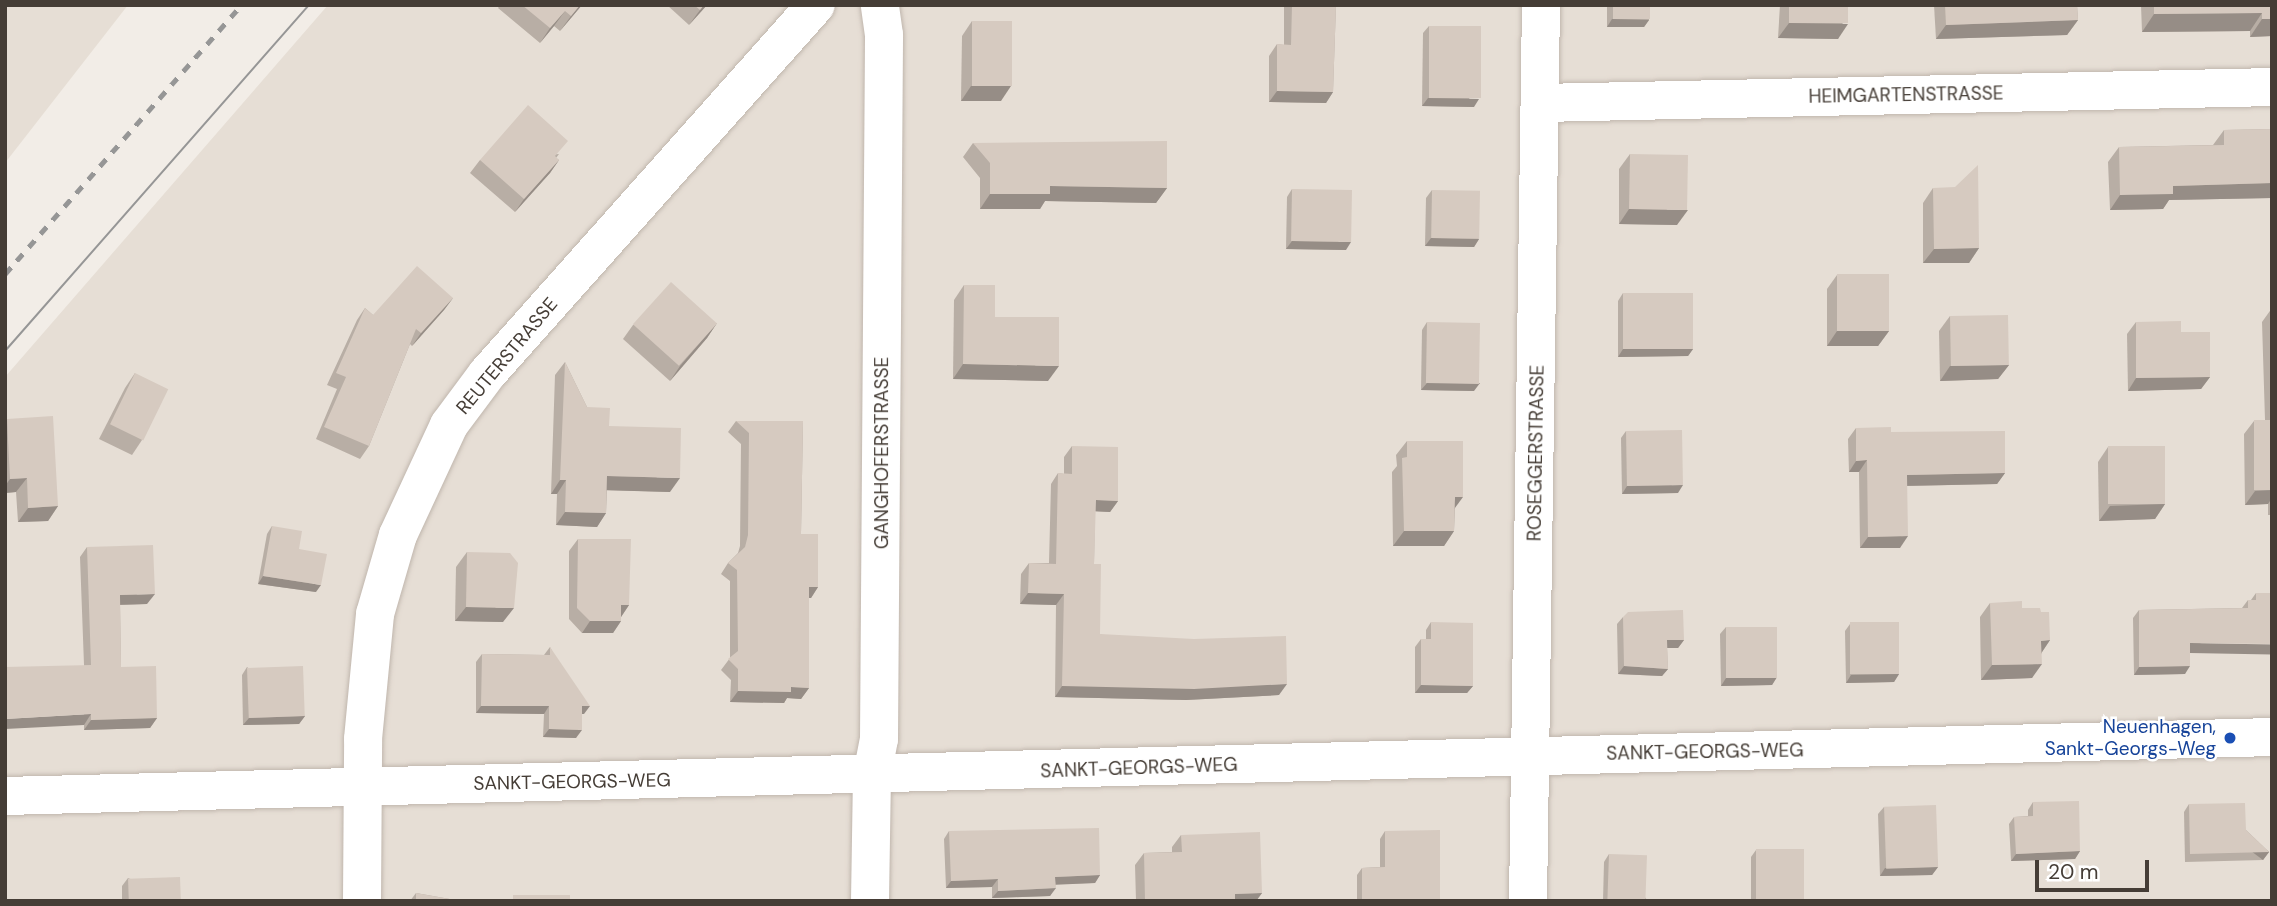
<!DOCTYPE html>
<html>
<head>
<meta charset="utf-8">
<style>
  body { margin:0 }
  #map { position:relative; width:2277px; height:906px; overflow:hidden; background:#f2ede7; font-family:"DM Sans",sans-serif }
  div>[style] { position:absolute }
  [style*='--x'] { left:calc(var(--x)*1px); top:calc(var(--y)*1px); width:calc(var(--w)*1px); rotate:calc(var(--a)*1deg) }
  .residential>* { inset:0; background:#e6ded5 }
  .roads { filter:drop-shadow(0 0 2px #c0b6ad) drop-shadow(0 0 2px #c0b6ad) }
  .minor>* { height:38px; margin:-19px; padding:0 19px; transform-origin:19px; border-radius:19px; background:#fff }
  .tertiary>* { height:38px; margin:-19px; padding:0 19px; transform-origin:19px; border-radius:19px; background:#fff }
  .tram>* { height:2px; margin:-1px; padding:0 1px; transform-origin:1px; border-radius:1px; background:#969696 }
  .rail>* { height:5px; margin-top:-2.5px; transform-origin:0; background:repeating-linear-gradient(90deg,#969696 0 9px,transparent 0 18px) }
  .wall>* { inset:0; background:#b8aea5 }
  .shaded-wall>* { inset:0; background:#968d86; transform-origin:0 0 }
  .building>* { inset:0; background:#d6cac0; transform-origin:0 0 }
  .dots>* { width:19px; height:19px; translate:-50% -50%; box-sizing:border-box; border:4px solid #fff; border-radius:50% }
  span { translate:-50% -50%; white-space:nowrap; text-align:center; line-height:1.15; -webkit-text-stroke:5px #fff; paint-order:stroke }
  .street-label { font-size:19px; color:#453d36 }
  .transit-label { font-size:19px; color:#164399 }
  .right { translate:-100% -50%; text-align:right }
  .frame { position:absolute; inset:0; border:7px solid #453d36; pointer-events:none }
  .scale { position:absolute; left:2035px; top:860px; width:114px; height:32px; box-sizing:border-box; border:4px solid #453d36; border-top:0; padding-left:9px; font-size:21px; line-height:24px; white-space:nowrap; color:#453d36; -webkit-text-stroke:5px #fff; paint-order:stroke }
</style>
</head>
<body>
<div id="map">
  <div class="residential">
    <i style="clip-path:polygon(5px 5px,128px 5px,5px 163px)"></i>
    <i style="clip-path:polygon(328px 5px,2272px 5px,2272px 901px,5px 901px,5px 377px)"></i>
  </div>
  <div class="roads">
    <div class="minor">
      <i style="--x:1541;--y:103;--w:731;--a:-1.25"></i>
      <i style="--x:362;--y:901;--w:162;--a:-89.6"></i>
      <i style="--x:363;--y:739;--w:126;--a:-84.5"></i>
      <i style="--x:375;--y:614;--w:82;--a:-73.8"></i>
      <i style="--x:398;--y:535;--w:121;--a:-65.1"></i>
      <i style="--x:449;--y:425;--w:64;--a:-53.3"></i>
      <i style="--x:487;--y:374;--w:494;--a:-48.3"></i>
      <i style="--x:870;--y:901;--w:126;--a:-89.1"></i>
      <i style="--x:872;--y:775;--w:37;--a:-79"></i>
      <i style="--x:879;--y:739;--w:704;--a:-89.59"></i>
      <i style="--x:884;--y:35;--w:30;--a:-98"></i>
      <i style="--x:1528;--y:901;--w:896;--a:-89.17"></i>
    </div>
    <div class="tertiary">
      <i style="--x:5;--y:796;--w:2268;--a:-1.49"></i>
    </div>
  </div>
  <div class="tram">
    <i style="--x:5;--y:351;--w:461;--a:-48.7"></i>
  </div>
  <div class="rail">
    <i style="--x:5;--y:274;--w:358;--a:-48.7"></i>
  </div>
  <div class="wall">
    <i style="clip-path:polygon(500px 5px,582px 5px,560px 31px,554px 26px,540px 43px,498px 8px)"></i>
    <i style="clip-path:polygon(667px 5px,707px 5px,689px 25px)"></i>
    <i style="clip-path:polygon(1284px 5px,1336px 5px,1333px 92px,1326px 103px,1269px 102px,1269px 56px,1277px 44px,1284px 45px)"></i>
    <i style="clip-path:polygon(1607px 5px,1650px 5px,1649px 20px,1644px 27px,1607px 27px)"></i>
    <i style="clip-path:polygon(1780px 5px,1848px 5px,1838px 39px,1778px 38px)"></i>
    <i style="clip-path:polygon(1934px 5px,2077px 5px,2078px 20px,2067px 35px,1936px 39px)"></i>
    <i style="clip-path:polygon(2141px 5px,2272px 5px,2272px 36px,2250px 37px,2250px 31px,2142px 32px)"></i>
    <i style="clip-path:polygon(972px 21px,1001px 101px,961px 101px,962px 36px)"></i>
    <i style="clip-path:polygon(1429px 26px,1474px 107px,1422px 106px,1423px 33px)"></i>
    <i style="clip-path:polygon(2272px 129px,2272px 198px,2169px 200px,2163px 209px,2110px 210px,2108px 162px,2119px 147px,2213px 145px,2224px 130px)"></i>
    <i style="clip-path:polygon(973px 143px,1167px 188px,1156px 203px,1045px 201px,1040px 209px,980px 209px,980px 178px,963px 157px)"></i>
    <i style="clip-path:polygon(559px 154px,556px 158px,559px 160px,550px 173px,515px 212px,470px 173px,480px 160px)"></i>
    <i style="clip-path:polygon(1630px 154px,1677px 225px,1619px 224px,1619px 169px)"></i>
    <i style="clip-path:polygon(1933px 188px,1979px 248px,1969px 263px,1923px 263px,1923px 203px)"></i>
    <i style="clip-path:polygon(1292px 189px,1346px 250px,1286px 249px,1287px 197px)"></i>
    <i style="clip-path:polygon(1432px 190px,1479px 239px,1474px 247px,1425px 246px,1426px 198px)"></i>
    <i style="clip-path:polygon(1837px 275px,1889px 331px,1878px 346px,1827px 346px,1827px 289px)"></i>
    <i style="clip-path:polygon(964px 285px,995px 317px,1048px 381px,953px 379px,954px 300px)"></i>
    <i style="clip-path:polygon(1623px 293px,1693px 349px,1688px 356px,1618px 357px,1618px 301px)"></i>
    <i style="clip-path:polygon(453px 298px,444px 310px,412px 346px,410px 344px,369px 446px,360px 459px,316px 439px,337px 389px,327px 385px,357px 320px,365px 308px,373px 315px)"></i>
    <i style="clip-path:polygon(2272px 308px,2272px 515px,2268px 515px,2268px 504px,2245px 505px,2244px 434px,2254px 421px,2265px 420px,2262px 322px)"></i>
    <i style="clip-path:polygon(1950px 316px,2009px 365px,1998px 379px,1940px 381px,1939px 331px)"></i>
    <i style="clip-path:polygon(1427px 322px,1474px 391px,1421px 390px,1422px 330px)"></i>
    <i style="clip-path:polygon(2136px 322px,2181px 332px,2210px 377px,2201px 389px,2128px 391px,2127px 334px)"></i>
    <i style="clip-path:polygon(717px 323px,707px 338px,670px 381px,623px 339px,633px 325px)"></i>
    <i style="clip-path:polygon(565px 362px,587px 407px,609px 426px,670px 492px,607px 490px,606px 513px,597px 527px,556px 525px,557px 494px,551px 494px,555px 375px)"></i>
    <i style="clip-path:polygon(135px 373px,142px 440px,132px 455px,99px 439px,125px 388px)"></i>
    <i style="clip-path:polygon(7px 419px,58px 506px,48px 521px,18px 522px,16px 492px,5px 493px,5px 421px)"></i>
    <i style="clip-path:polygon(736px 421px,803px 421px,801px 534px,818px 587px,811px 598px,809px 598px,809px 688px,801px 699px,787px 698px,784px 703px,730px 702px,731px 680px,721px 670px,730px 658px,730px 581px,721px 574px,728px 563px,738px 553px,740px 546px,741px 444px,728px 432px)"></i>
    <i style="clip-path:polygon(1856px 428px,1891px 432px,2005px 473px,1997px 484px,1907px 486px,1900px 548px,1860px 548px,1859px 472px,1849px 472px,1848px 439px)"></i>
    <i style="clip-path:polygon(1626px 431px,1678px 493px,1622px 494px,1621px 438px)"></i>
    <i style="clip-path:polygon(1407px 441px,1455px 508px,1454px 531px,1444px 546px,1393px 546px,1392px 472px,1397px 466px,1396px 455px)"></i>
    <i style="clip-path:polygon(1072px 446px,1118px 501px,1110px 512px,1095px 511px,1094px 564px,1100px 634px,1279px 695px,1186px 700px,1055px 697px,1056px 605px,1020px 604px,1021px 574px,1029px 563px,1049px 563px,1051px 484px,1058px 473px,1064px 474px,1064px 457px)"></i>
    <i style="clip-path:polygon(2108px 447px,2165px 504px,2155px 519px,2099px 521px,2098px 462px)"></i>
    <i style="clip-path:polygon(272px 526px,299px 549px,316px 592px,258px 584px,267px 534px)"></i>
    <i style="clip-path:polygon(578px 539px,629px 605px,621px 617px,621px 621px,613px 633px,582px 633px,569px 619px,569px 551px)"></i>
    <i style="clip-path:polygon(87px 547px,147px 604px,120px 605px,121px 667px,157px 718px,150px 728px,84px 730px,84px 665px,80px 557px)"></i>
    <i style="clip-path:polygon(467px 552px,503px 622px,455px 621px,456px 567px)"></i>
    <i style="clip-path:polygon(2256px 593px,2272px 593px,2190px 651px,2185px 674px,2134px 675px,2133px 618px,2139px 610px,2242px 608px,2248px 600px,2251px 600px)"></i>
    <i style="clip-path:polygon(1990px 603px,2041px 612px,2050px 640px,2042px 652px,2032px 678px,1981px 680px,1980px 617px)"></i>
    <i style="clip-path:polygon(1623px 617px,1684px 640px,1678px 648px,1667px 648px,1668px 669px,1662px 676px,1618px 674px,1617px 624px)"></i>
    <i style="clip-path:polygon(1431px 622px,1473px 686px,1467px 693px,1415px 693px,1415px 647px,1421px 639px,1426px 639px,1426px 630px)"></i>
    <i style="clip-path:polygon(1850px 624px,1899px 674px,1894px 682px,1846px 683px,1845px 631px)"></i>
    <i style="clip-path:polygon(1726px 627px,1777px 677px,1772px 685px,1721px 686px,1720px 634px)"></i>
    <i style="clip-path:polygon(550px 647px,584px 714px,582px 714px,576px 738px,543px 737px,544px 714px,476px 713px,476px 662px,482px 654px,544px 655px)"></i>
    <i style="clip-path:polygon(247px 667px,305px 716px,299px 724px,243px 725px,242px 675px)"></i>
    <i style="clip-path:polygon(2033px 802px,2080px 851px,2075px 859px,2011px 861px,2009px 824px,2014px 817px,2028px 816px,2028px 810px)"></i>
    <i style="clip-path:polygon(2189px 804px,2246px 830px,2269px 852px,2263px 860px,2185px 862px,2184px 812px)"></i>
    <i style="clip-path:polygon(1884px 807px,1938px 867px,1932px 875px,1880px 876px,1878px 814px)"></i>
    <i style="clip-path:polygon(949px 831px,1100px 875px,1095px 883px,1056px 884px,1050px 896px,992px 898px,992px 887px,946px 888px,944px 839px)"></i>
    <i style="clip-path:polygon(1385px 831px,1440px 901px,1357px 901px,1357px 875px,1362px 868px,1380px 867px,1380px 839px)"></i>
    <i style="clip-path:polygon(1181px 835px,1262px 893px,1256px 901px,1136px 901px,1135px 865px,1144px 853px,1172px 852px,1172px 847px)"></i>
    <i style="clip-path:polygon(1756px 850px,1804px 901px,1751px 901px,1751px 857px)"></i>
    <i style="clip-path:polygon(1609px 854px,1648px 901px,1603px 901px,1604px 862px)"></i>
    <i style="clip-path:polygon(128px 878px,181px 901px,122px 901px,122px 886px)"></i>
    <i style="clip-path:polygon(416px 893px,461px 901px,410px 901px)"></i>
  </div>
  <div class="shaded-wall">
    <i style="clip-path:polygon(580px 5px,582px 5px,560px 31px,571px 16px)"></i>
    <i style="clip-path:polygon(704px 5px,707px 5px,689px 25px,700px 10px)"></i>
    <i style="clip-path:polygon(565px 11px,554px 26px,540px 43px,550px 28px)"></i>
    <i style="clip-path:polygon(2262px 13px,2250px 31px,2142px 32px,2154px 14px)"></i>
    <i style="clip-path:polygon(1612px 19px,1649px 20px,1644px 27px,1607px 27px)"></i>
    <i style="clip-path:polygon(2262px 19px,2272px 19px,2272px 36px,2250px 37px)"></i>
    <i style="clip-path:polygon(2078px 20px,2067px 35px,1936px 39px,1946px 25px)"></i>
    <i style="clip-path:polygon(1789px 23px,1848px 24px,1838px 39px,1778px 38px)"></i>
    <i style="clip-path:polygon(971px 86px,1011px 86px,1001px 101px,961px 101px)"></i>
    <i style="clip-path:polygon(1277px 91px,1333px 92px,1326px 103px,1269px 102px)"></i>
    <i style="clip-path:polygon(1428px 98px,1479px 99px,1474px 107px,1422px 106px)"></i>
    <i style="clip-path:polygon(559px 160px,550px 173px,515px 212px,524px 199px)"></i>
    <i style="clip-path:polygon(2272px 183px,2272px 198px,2169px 200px,2163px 209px,2110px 210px,2120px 195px,2173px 186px)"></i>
    <i style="clip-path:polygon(1050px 186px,1167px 188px,1156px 203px,1045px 201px,1040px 209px,980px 209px,990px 194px)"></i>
    <i style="clip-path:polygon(1629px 209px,1688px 210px,1677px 225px,1619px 224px)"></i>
    <i style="clip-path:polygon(1431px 238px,1479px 239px,1474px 247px,1425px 246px)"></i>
    <i style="clip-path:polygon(1292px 241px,1351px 242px,1346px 250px,1286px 249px)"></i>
    <i style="clip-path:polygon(1979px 248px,1969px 263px,1923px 263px,1934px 249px)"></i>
    <i style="clip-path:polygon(453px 298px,444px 310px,412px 346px,421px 333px)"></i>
    <i style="clip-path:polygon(717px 323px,707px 338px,670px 381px,680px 366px)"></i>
    <i style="clip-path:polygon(1837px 331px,1889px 331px,1878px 346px,1827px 346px)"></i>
    <i style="clip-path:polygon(1623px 349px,1693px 349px,1688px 356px,1618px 357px)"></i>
    <i style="clip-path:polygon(963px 364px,1059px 366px,1048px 381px,953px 379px)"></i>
    <i style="clip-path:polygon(2009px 365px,1998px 379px,1940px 381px,1950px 366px)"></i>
    <i style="clip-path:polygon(2210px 377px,2201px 389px,2128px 391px,2136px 378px)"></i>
    <i style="clip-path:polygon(1427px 383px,1480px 383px,1474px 391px,1421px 390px)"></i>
    <i style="clip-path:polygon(1867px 460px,1859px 472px,1849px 472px,1856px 461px)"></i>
    <i style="clip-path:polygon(2005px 473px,1997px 484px,1899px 486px,1907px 475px)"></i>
    <i style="clip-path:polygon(607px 476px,680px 478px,670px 492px,598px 490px)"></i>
    <i style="clip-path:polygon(27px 478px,16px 492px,5px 493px,5px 486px,10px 479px)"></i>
    <i style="clip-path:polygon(560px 480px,566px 480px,557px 494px,551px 494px)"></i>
    <i style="clip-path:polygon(1683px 485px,1678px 493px,1622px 494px,1627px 486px)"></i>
    <i style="clip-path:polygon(2272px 490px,2272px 498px,2268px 504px,2245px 505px,2255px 491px)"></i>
    <i style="clip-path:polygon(1455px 497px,1463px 497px,1452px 512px)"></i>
    <i style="clip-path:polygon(1096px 500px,1118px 501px,1110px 512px,1088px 511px)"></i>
    <i style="clip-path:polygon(2165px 504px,2155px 519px,2099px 521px,2110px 506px)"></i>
    <i style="clip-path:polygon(58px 506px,48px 521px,18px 522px,28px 508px)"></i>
    <i style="clip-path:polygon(565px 512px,606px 513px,597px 527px,556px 525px)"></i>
    <i style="clip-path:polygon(1404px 531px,1454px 531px,1444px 546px,1393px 546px)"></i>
    <i style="clip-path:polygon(1908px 536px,1900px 548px,1860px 548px,1868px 537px)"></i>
    <i style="clip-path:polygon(263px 576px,321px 585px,316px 592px,258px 584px)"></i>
    <i style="clip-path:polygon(809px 587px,818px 587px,811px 598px,801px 598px)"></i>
    <i style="clip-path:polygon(1028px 593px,1064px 594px,1056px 605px,1020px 604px)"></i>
    <i style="clip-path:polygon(155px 594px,147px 604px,112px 605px,120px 595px)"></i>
    <i style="clip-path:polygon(621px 605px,629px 605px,621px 617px)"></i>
    <i style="clip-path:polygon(466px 607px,514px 608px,503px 622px,455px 621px)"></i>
    <i style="clip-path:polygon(590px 621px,621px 621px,613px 633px,582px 633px)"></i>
    <i style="clip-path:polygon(1667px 640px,1684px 640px,1678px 648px,1661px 648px)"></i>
    <i style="clip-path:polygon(2050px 640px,2040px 655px,2041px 641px)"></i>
    <i style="left:2190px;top:643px;width:82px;height:10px;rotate:1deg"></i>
    <i style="clip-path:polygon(2042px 664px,2032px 678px,1981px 680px,1992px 665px)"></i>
    <i style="clip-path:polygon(1624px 666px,1668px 669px,1662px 676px,1618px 674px)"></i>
    <i style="clip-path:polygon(2190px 666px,2185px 674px,2134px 675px,2139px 667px)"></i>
    <i style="clip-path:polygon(1899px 674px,1894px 682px,1846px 683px,1851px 675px)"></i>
    <i style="clip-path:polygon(1777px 677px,1772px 685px,1721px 686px,1726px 678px)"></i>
    <i style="clip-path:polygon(1287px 684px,1279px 695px,1186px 700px,1055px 697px,1062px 686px)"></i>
    <i style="clip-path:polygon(1421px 685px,1473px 686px,1467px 693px,1415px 693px)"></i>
    <i style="clip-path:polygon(791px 687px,809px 688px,801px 699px,787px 698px,784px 703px,730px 702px,738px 691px)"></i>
    <i style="clip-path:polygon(481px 706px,549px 706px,544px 714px,476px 713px)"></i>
    <i style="clip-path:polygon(582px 706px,590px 706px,584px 714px,576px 714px)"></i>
    <i style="clip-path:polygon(91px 714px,84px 725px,5px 729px,5px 719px)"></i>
    <i style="clip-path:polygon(305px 716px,299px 724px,243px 725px,249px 718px)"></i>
    <i style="clip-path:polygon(157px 718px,150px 728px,84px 730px,91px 720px)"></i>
    <i style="clip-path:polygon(549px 729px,582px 730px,576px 738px,543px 737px)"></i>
    <i style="clip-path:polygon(2080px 851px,2075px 859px,2011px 861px,2016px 854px)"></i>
    <i style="left:2269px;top:852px;width:10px;height:79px;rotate:127deg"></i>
    <i style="clip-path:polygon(1938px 867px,1932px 875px,1880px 876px,1885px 868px)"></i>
    <i style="clip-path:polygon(1100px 875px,1095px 883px,1050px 885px,1055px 877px)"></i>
    <i style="clip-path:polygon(998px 879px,992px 887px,946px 888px,951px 881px)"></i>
    <i style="clip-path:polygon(1056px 888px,1050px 896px,992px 898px,998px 891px)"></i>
    <i style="clip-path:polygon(1262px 893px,1256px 901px,1230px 901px,1235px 894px)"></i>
  </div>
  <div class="building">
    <i style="clip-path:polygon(522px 5px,580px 5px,571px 16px,565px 11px,550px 28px)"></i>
    <i style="clip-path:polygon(694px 5px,704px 5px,700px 10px)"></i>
    <i style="clip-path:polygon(1292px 5px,1336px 5px,1333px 92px,1277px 91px,1277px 44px,1291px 45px)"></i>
    <i style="left:1613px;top:5px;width:37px;height:14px"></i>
    <i style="left:1789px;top:5px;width:59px;height:18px"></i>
    <i style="clip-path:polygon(1945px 5px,2077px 5px,2078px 20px,1946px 25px)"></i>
    <i style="clip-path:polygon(2154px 5px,2272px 5px,2272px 19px,2262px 19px,2262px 13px,2154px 14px)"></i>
    <i style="left:972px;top:21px;width:40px;height:65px"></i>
    <i style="left:1429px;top:26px;width:52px;height:72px"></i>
    <i style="clip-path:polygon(528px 105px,568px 141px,555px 156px,559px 160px,524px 199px,480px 160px)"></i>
    <i style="clip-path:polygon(2272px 129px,2272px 183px,2173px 186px,2173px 194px,2120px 195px,2119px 147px,2224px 145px,2224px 130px)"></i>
    <i style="clip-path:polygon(1167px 141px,1167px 188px,1050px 186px,1050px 194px,990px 194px,990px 163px,973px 143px)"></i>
    <i style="left:1630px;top:154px;width:58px;height:55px;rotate:1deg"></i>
    <i style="clip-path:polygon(1978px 165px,1979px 248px,1934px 249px,1933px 188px,1955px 187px)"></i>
    <i style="left:1292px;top:189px;width:60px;height:52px;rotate:1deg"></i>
    <i style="left:1432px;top:190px;width:48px;height:48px;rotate:1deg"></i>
    <i style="clip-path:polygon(417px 266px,453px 298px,421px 333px,416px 329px,369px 446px,324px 427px,346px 377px,336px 373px,365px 308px,373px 315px)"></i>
    <i style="left:1889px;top:274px;width:57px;height:52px;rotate:90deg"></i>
    <i style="left:671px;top:282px;width:62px;height:57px;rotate:42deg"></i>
    <i style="clip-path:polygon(964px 285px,995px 285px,995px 317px,1059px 317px,1059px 366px,963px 364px)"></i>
    <i style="left:1623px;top:293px;width:70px;height:56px"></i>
    <i style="left:2008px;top:315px;width:50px;height:58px;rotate:89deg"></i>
    <i style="clip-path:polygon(2181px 321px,2181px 332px,2210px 332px,2210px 377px,2136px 378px,2136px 322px)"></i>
    <i style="left:1427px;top:322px;width:53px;height:61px;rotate:1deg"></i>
    <i style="clip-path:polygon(565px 362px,587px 407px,610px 408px,609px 426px,681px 428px,680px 478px,607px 476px,606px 513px,565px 512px,566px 480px,560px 480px)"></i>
    <i style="left:135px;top:373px;width:37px;height:57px;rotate:26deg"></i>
    <i style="clip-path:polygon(53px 416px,58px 506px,28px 508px,27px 478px,10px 479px,7px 419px)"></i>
    <i style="left:2272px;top:420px;width:70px;height:18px;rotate:90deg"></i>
    <i style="clip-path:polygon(736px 421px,803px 421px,801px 534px,818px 534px,818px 587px,809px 587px,809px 688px,791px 687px,791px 692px,738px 691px,738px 669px,728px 659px,738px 651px,737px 570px,728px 563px,745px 547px,748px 535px,749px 433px)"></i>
    <i style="clip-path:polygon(1891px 427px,1891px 432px,2005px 431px,2005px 473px,1907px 475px,1908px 536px,1868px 537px,1867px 460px,1856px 461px,1856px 428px)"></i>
    <i style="left:1682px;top:430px;width:55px;height:56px;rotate:89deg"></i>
    <i style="clip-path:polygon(1407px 441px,1463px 441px,1463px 497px,1455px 497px,1454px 531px,1404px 531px,1402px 458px,1407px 457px)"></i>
    <i style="clip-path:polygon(1072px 446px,1118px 447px,1118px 501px,1096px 500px,1094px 564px,1101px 564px,1100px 634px,1194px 639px,1286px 636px,1287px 684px,1194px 689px,1062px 686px,1064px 594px,1028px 593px,1029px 563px,1056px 564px,1058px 473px,1072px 474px)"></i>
    <i style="left:2165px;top:446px;width:58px;height:57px;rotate:90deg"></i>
    <i style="clip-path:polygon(272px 526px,302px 531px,299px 549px,327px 554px,321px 585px,263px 576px)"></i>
    <i style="clip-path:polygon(578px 539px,631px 539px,629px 605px,621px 605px,621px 621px,590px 621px,577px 608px)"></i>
    <i style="clip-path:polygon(153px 545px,155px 594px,120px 595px,121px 667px,156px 666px,157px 718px,91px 720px,91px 714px,5px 719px,5px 667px,91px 665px,87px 547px)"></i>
    <i style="clip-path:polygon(467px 552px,510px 553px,518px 563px,514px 608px,466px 607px)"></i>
    <i style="clip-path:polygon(2256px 593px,2272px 593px,2272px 644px,2190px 643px,2190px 666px,2139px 667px,2139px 610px,2248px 608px,2248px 600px,2256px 600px)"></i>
    <i style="clip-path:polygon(2022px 601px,2022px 608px,2040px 608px,2041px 612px,2049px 612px,2050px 640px,2041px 641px,2042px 664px,1992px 665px,1990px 603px)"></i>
    <i style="clip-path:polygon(1683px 610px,1684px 640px,1667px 640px,1668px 669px,1624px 666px,1623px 617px,1628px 612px)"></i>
    <i style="clip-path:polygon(1431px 622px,1473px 623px,1473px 686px,1421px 685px,1421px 639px,1431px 639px)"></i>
    <i style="left:1899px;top:622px;width:52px;height:49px;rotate:90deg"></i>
    <i style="left:1726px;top:627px;width:51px;height:51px"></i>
    <i style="clip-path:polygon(550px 647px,590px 706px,582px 706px,582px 730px,549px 729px,549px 706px,481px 706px,482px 654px,550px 655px)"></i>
    <i style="left:303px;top:666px;width:50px;height:56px;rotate:88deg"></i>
    <i style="clip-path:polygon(2079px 801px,2080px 851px,2016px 854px,2014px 817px,2033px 816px,2033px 802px)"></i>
    <i style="clip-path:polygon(2245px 803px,2246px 830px,2269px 852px,2190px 854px,2189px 804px)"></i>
    <i style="left:1936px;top:805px;width:62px;height:52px;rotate:88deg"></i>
    <i style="clip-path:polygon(1099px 828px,1100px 875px,1055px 877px,1056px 888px,998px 891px,998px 879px,951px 881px,949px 831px)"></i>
    <i style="clip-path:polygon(1440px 830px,1440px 901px,1362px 901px,1362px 868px,1385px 867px,1385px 831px)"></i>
    <i style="clip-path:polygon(1260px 832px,1262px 893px,1235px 894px,1235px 901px,1145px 901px,1144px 853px,1182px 852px,1181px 835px)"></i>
    <i style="left:1804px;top:849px;width:52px;height:48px;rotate:90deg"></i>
    <i style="left:1609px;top:854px;width:38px;height:47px;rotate:2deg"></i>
    <i style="left:180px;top:877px;width:24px;height:52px;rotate:88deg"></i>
    <i style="clip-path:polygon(416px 893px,461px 901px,416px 901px)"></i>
    <i style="left:513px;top:895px;width:57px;height:6px"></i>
  </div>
  <div class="dots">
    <i style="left:2230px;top:738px;background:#1a4fb4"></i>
  </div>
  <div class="street-label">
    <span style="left:1906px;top:95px;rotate:-1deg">HEIMGARTENSTRASSE</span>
    <span style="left:507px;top:356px;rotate:-50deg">REUTERSTRASSE</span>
    <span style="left:882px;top:453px;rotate:-90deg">GANGHOFERSTRASSE</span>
    <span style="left:1536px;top:453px;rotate:-89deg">ROSEGGERSTRASSE</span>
    <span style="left:1705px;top:752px;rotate:-1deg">SANKT-GEORGS-WEG</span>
    <span style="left:1139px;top:768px;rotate:-2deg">SANKT-GEORGS-WEG</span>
    <span style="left:572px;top:782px;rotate:-1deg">SANKT-GEORGS-WEG</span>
  </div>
  <div class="transit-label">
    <span class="right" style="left:2216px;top:738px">Neuenhagen,<br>Sankt-Georgs-Weg</span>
  </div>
  <div class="frame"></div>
  <div class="scale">20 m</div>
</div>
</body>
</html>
